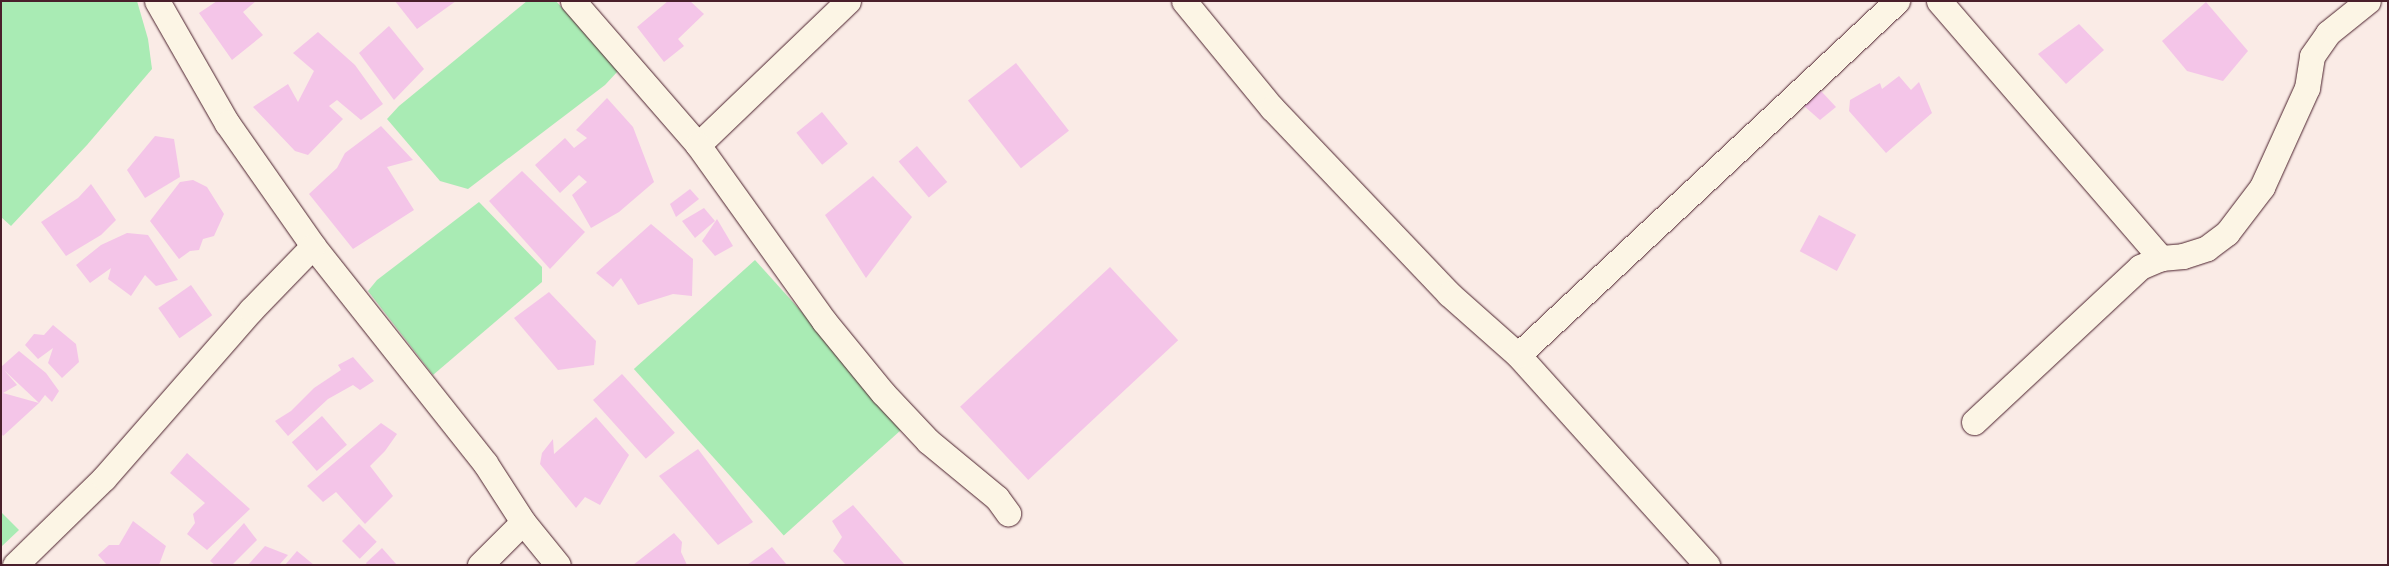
<!DOCTYPE html>
<html>
<head>
<meta charset="utf-8">
<style>
  body { margin:0 }
  #map { position:relative; width:2389px; height:566px; overflow:hidden; background:#faebe6; font-family:"Patrick Hand",sans-serif }
  div>[style] { position:absolute }
  [style*='--x'] { left:calc(var(--x)*1px); top:calc(var(--y)*1px); width:calc(var(--w)*1px); rotate:calc(var(--a)*1deg) }
  .green>* { inset:0; background:#a9ebb4; transform-origin:0 0 }
  .building>* { inset:0; background:#f4c5e8; transform-origin:0 0 }
  .roads { filter:drop-shadow(0 0 1px #4a1f2b) drop-shadow(0 0 1px #4a1f2b) }
  .minor>* { height:25px; margin:-12.5px; padding:0 12.5px; transform-origin:12.5px; border-radius:12.5px; background:#fcf5e5 }
  span { translate:-50% -50%; white-space:nowrap; text-align:center; line-height:1.15; -webkit-text-stroke:4.5px #fcf5e5; paint-order:stroke }
  .frame { position:absolute; inset:0; border:2px solid #4a1f2b; pointer-events:none }
</style>
</head>
<body>
<div id="map">
  <div class="green">
    <i style="clip-path:polygon(1px 1px,137px 1px,148px 39px,152px 69px,87px 145px,11px 226px,1px 217px)"></i>
    <i style="clip-path:polygon(527px 1px,556px 1px,618px 71px,605px 85px,468px 189px,440px 181px,387px 119px,399px 106px)"></i>
    <i style="clip-path:polygon(479px 202px,542px 267px,542px 282px,433px 375px,368px 291px,377px 280px)"></i>
    <i style="left:755px;top:260px;width:224px;height:163px;rotate:48deg"></i>
    <i style="clip-path:polygon(1px 512px,19px 530px,1px 547px)"></i>
  </div>
  <div class="building">
    <i style="clip-path:polygon(217px 1px,256px 1px,243px 12px,263px 35px,232px 60px,199px 13px)"></i>
    <i style="clip-path:polygon(395px 1px,456px 1px,417px 29px)"></i>
    <i style="clip-path:polygon(668px 1px,690px 1px,704px 14px,678px 39px,684px 46px,664px 62px,637px 27px)"></i>
    <i style="clip-path:polygon(2206px 2px,2248px 51px,2223px 81px,2187px 71px,2162px 41px)"></i>
    <i style="clip-path:polygon(2079px 24px,2104px 50px,2066px 84px,2038px 54px)"></i>
    <i style="clip-path:polygon(389px 26px,424px 69px,394px 100px,359px 53px)"></i>
    <i style="clip-path:polygon(318px 32px,355px 65px,383px 104px,361px 120px,337px 100px,329px 106px,343px 119px,308px 155px,295px 151px,253px 107px,288px 84px,298px 102px,314px 71px,293px 53px)"></i>
    <i style="left:1016px;top:63px;width:86px;height:61px;rotate:52deg"></i>
    <i style="clip-path:polygon(1899px 76px,1911px 90px,1919px 82px,1932px 113px,1886px 153px,1849px 111px,1850px 100px,1880px 83px,1882px 89px)"></i>
    <i style="clip-path:polygon(1821px 91px,1836px 107px,1820px 120px,1804px 106px)"></i>
    <i style="clip-path:polygon(607px 98px,633px 127px,654px 182px,619px 212px,591px 228px,572px 195px,587px 182px,579px 175px,560px 193px,535px 165px,565px 138px,574px 148px,587px 138px,576px 130px)"></i>
    <i style="left:822px;top:112px;width:41px;height:33px;rotate:51deg"></i>
    <i style="clip-path:polygon(381px 126px,413px 160px,387px 167px,414px 210px,353px 249px,309px 194px,337px 168px,345px 153px)"></i>
    <i style="clip-path:polygon(155px 136px,174px 139px,180px 177px,145px 198px,127px 170px)"></i>
    <i style="left:917px;top:146px;width:47px;height:24px;rotate:50deg"></i>
    <i style="clip-path:polygon(522px 171px,585px 232px,550px 269px,489px 201px)"></i>
    <i style="clip-path:polygon(873px 176px,912px 217px,866px 278px,825px 215px)"></i>
    <i style="clip-path:polygon(193px 180px,207px 187px,224px 214px,214px 236px,203px 239px,199px 250px,190px 251px,179px 259px,150px 221px,180px 182px)"></i>
    <i style="clip-path:polygon(91px 184px,116px 220px,101px 235px,66px 256px,41px 222px,78px 198px)"></i>
    <i style="clip-path:polygon(690px 189px,699px 199px,676px 217px,670px 204px)"></i>
    <i style="clip-path:polygon(704px 208px,715px 221px,695px 238px,682px 221px)"></i>
    <i style="left:1819px;top:215px;width:42px;height:41px;rotate:28deg"></i>
    <i style="clip-path:polygon(717px 219px,733px 246px,715px 256px,702px 241px)"></i>
    <i style="clip-path:polygon(651px 224px,693px 259px,692px 296px,673px 294px,638px 305px,621px 278px,613px 287px,596px 273px)"></i>
    <i style="clip-path:polygon(127px 233px,148px 235px,178px 280px,156px 286px,145px 275px,131px 296px,108px 279px,111px 268px,90px 283px,76px 265px,101px 245px)"></i>
    <i style="left:1110px;top:267px;width:100px;height:205px;rotate:47deg"></i>
    <i style="left:191px;top:285px;width:37px;height:40px;rotate:55deg"></i>
    <i style="clip-path:polygon(549px 292px,596px 341px,594px 365px,558px 370px,514px 318px)"></i>
    <i style="clip-path:polygon(53px 325px,76px 344px,79px 362px,62px 378px,48px 363px,53px 348px,38px 359px,25px 345px,34px 334px,44px 335px)"></i>
    <i style="clip-path:polygon(19px 351px,46px 373px,59px 391px,52px 402px,45px 395px,39px 403px,4px 370px,17px 385px,3px 393px,39px 403px,3px 436px,1px 433px,1px 367px)"></i>
    <i style="clip-path:polygon(353px 357px,374px 381px,360px 390px,353px 385px,328px 399px,288px 436px,275px 421px,291px 411px,314px 388px,341px 370px,338px 365px)"></i>
    <i style="left:622px;top:374px;width:79px;height:39px;rotate:48deg"></i>
    <i style="left:322px;top:416px;width:38px;height:40px;rotate:49deg"></i>
    <i style="clip-path:polygon(596px 417px,629px 455px,600px 505px,585px 497px,576px 508px,540px 464px,542px 453px,553px 439px,554px 454px)"></i>
    <i style="clip-path:polygon(381px 423px,397px 434px,385px 451px,370px 466px,393px 496px,365px 524px,336px 492px,323px 502px,307px 486px)"></i>
    <i style="clip-path:polygon(698px 449px,753px 522px,718px 545px,659px 476px)"></i>
    <i style="clip-path:polygon(187px 453px,250px 509px,207px 550px,187px 534px,195px 523px,193px 514px,205px 503px,170px 473px)"></i>
    <i style="clip-path:polygon(853px 505px,905px 565px,846px 565px,833px 551px,842px 537px,832px 521px)"></i>
    <i style="clip-path:polygon(133px 521px,166px 546px,159px 565px,107px 565px,98px 555px,109px 545px,119px 545px)"></i>
    <i style="clip-path:polygon(244px 523px,257px 540px,232px 565px,215px 565px,210px 561px)"></i>
    <i style="left:359px;top:524px;width:25px;height:24px;rotate:45deg"></i>
    <i style="clip-path:polygon(674px 533px,682px 542px,681px 552px,687px 565px,633px 565px)"></i>
    <i style="clip-path:polygon(265px 546px,288px 555px,279px 565px,248px 565px)"></i>
    <i style="clip-path:polygon(772px 547px,787px 565px,747px 565px)"></i>
    <i style="clip-path:polygon(382px 548px,397px 565px,367px 565px,366px 563px)"></i>
    <i style="clip-path:polygon(297px 551px,314px 565px,285px 565px)"></i>
  </div>
  <div class="roads">
    <div class="minor">
      <i style="--x:157;--y:1;--w:141;--a:60.2"></i>
      <i style="--x:227;--y:123;--w:150;--a:55"></i>
      <i style="--x:313;--y:246;--w:277;--a:51.6"></i>
      <i style="--x:485;--y:463;--w:70;--a:57.2"></i>
      <i style="--x:523;--y:522;--w:61;--a:135"></i>
      <i style="--x:573;--y:1;--w:191;--a:49"></i>
      <i style="--x:848;--y:1;--w:208;--a:136.2"></i>
      <i style="--x:698;--y:145;--w:216;--a:54.4"></i>
      <i style="--x:824;--y:321;--w:93;--a:50.7"></i>
      <i style="--x:883;--y:393;--w:66;--a:46.8"></i>
      <i style="--x:928;--y:441;--w:89;--a:39.6"></i>
      <i style="--x:997;--y:498;--w:19;--a:54"></i>
      <i style="--x:1184;--y:1;--w:139;--a:50.6"></i>
      <i style="--x:1272;--y:108;--w:257;--a:46.4"></i>
      <i style="--x:1449;--y:294;--w:92;--a:41.5"></i>
      <i style="--x:1518;--y:355;--w:283;--a:48"></i>
      <i style="--x:1939;--y:1;--w:340;--a:49.2"></i>
      <i style="--x:1518;--y:355;--w:519;--a:-43.05"></i>
      <i style="--x:1974;--y:422;--w:227;--a:-43"></i>
      <i style="--x:2140;--y:267;--w:23;--a:-23"></i>
      <i style="--x:2161;--y:258;--w:22;--a:-5"></i>
      <i style="--x:2183;--y:256;--w:25;--a:-18"></i>
      <i style="--x:2207;--y:248;--w:25;--a:-37"></i>
      <i style="--x:2227;--y:233;--w:58;--a:-52.7"></i>
      <i style="--x:2262;--y:187;--w:109;--a:-65.6"></i>
      <i style="--x:2307;--y:88;--w:32;--a:-81"></i>
      <i style="--x:2312;--y:56;--w:28;--a:-55"></i>
      <i style="--x:2328;--y:33;--w:51;--a:-38.7"></i>
      <i style="--x:523;--y:522;--w:55;--a:50.9"></i>
      <i style="--x:15;--y:565;--w:124;--a:-44.3"></i>
      <i style="--x:104;--y:478;--w:223;--a:-48.8"></i>
      <i style="--x:251;--y:310;--w:89;--a:-45.9"></i>
    </div>
  </div>
  <div class="frame"></div>
</div>
</body>
</html>
